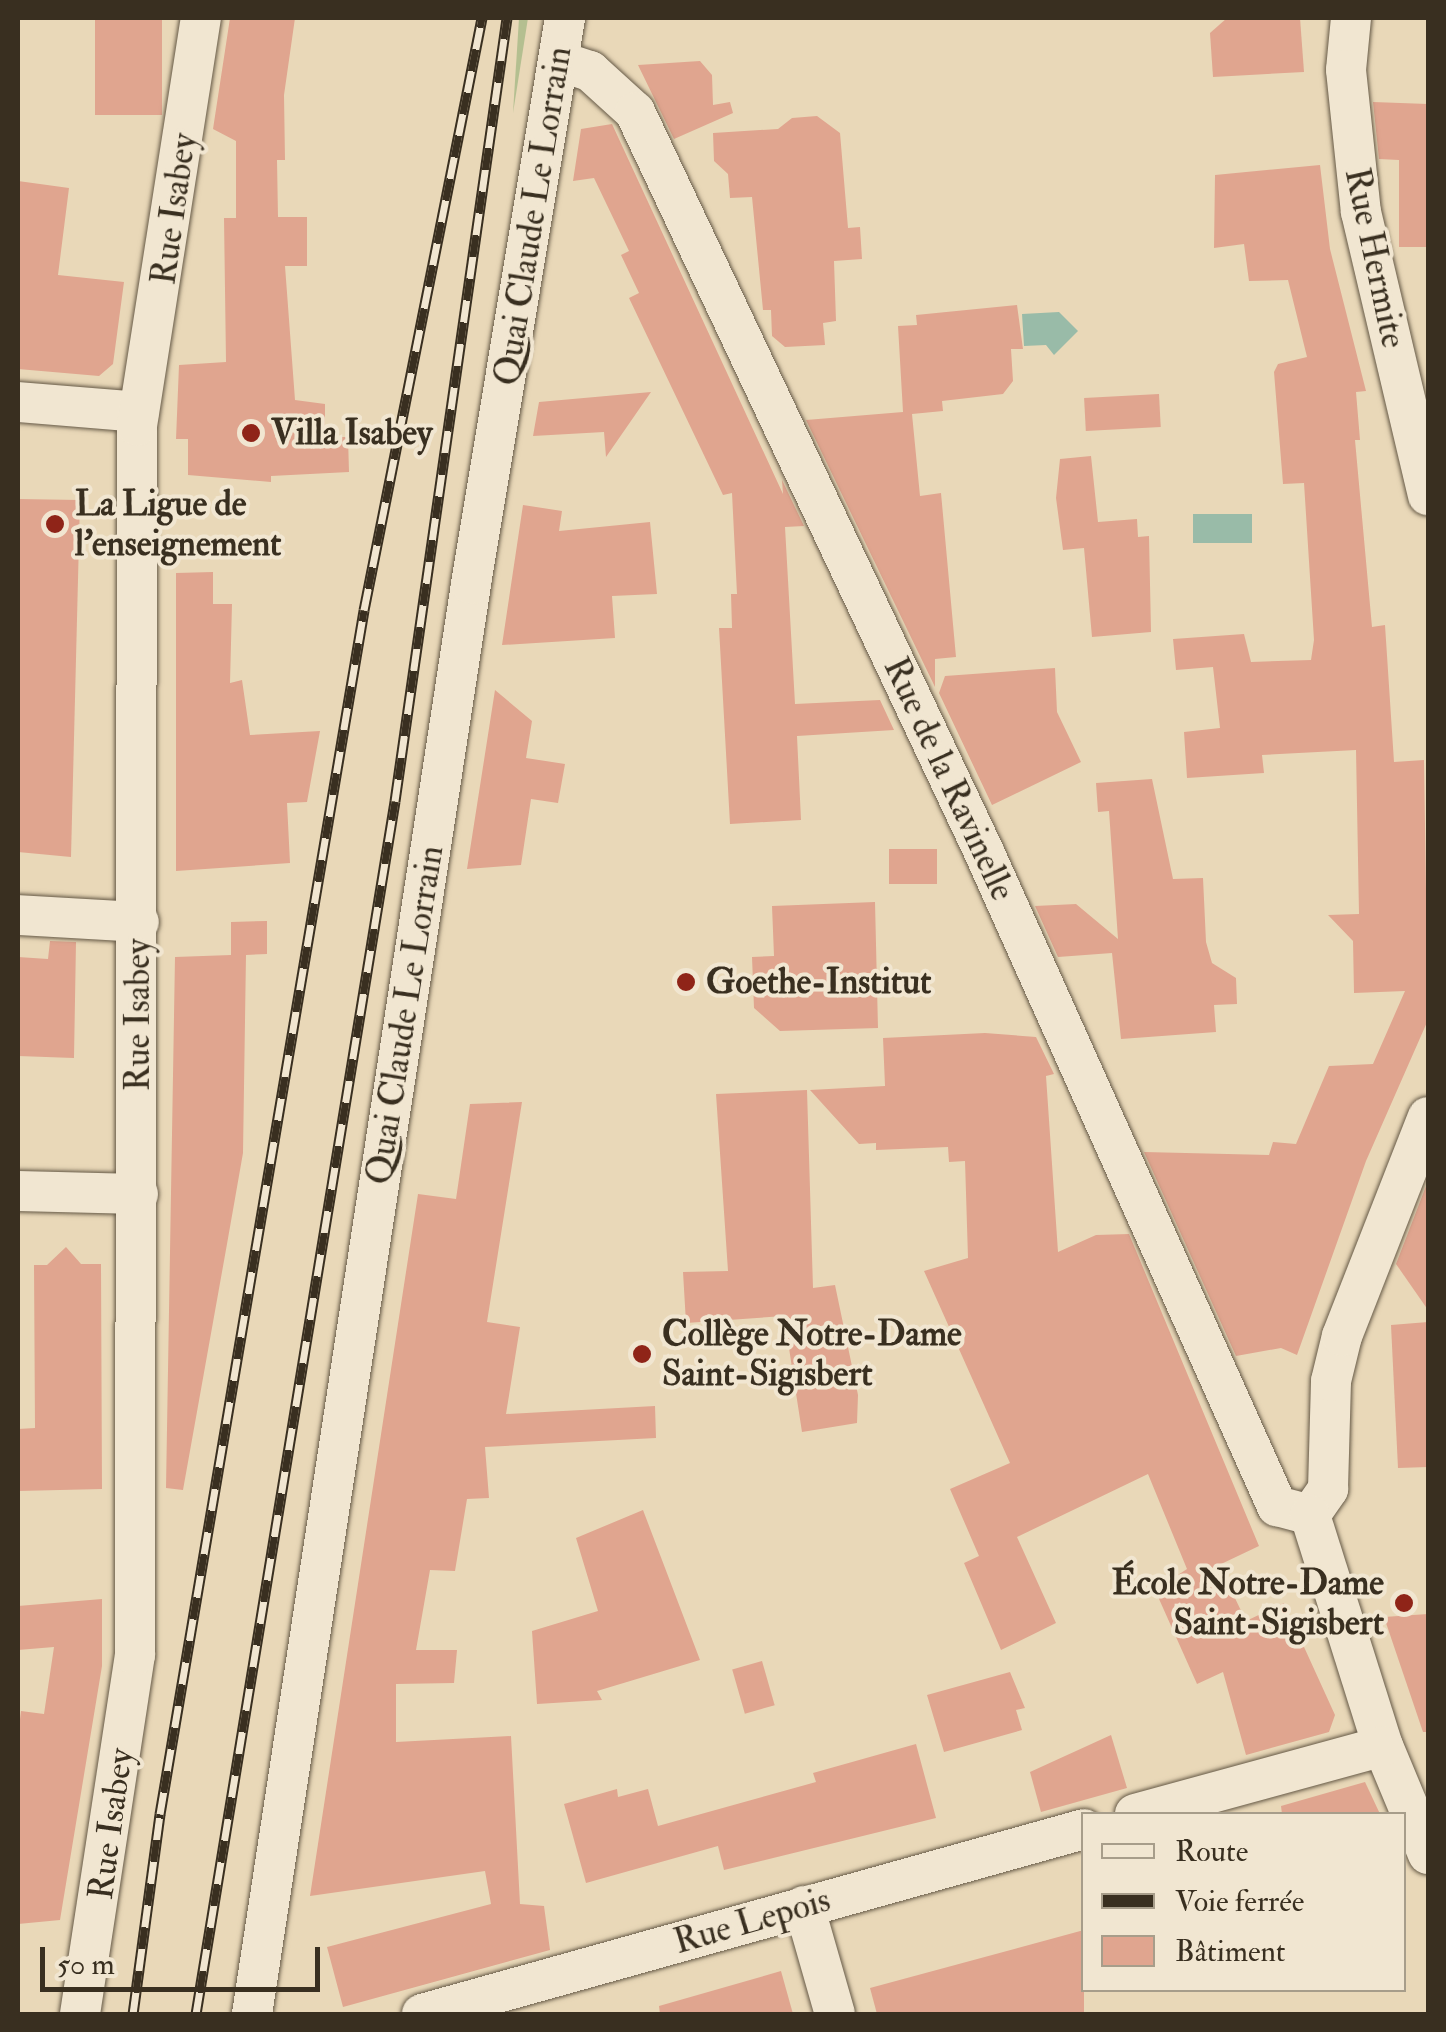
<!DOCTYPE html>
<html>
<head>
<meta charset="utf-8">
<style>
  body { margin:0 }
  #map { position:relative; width:1446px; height:2032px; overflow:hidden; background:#e9d8b8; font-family:"IM FELL Double Pica",serif }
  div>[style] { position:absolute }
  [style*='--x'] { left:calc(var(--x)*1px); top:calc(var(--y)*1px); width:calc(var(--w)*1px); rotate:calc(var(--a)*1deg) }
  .green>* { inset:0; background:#b4bf90 }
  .water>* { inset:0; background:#99bba8; transform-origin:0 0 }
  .building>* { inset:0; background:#e0a58f; transform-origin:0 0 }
  .roads { filter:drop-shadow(0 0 2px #655946) drop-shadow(0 0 2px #655946) }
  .minor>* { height:40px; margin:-20px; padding:0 20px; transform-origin:20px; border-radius:20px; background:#f1e6d1 }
  .rail>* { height:11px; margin-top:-5.5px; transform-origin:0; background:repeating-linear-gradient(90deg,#f1e6d1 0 22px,#392f20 0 44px); box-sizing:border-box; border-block:2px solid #392f20 }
  .dots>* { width:28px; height:28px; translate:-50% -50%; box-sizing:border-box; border:5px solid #f1e6d1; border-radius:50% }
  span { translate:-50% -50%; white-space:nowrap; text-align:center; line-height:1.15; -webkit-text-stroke:8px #f1e6d1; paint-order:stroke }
  .street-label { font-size:35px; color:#392f20 }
  .poi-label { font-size:35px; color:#392f20; font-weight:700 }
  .left { translate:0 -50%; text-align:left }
  .right { translate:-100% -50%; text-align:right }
  .frame { position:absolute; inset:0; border:20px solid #392f20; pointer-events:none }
  .legend { position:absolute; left:1081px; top:1812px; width:325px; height:180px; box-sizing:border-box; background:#f1e6d1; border:2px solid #a79d8a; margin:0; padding:12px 18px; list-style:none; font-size:30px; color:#392f20 }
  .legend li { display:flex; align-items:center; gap:20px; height:50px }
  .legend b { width:50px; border:2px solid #a79d8a }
  .scale { position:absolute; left:40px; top:1947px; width:280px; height:45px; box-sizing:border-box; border:5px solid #392f20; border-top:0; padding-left:12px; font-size:30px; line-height:35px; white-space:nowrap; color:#392f20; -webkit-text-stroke:8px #f1e6d1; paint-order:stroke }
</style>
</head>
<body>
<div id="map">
  <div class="green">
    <i style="clip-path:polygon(519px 18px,528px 18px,513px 113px)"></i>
  </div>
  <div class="water">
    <i style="clip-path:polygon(1059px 312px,1078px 331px,1054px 355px,1046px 345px,1024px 346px,1022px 314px)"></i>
    <i style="left:1252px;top:514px;width:29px;height:59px;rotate:90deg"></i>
  </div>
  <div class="building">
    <i style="left:95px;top:18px;width:67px;height:97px"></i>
    <i style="clip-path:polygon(230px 18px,295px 18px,284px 95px,285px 160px,277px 160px,278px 217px,307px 217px,307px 266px,285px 266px,295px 400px,325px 404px,325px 437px,348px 437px,349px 472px,271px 476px,271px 482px,188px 475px,188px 439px,176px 439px,179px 365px,226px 362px,224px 218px,236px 218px,236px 141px,213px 129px)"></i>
    <i style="clip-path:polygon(1227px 18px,1300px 18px,1304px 72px,1213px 77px,1210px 33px)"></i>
    <i style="clip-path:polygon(700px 61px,712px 75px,713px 105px,730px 102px,733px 113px,674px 139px,638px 65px)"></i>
    <i style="clip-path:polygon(1373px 102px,1428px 104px,1428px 247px,1399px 247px,1399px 160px,1379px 159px)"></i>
    <i style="clip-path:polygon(817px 116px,840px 133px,848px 228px,860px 227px,862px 259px,834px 261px,836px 321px,823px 323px,825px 345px,785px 347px,772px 336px,771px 310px,763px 310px,752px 197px,730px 198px,728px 174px,714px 161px,713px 133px,778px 129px,792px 118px)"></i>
    <i style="clip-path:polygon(612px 124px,783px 494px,782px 480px,804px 526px,785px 527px,795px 704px,880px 700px,894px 730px,797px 736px,801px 820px,730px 824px,719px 628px,732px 628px,731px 594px,737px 594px,732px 493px,723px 495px,629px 298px,639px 293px,621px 255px,629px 251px,594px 178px,573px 181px,581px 129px)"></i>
    <i style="clip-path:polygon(1320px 165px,1330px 249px,1366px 391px,1356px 392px,1360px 440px,1355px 440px,1372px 627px,1385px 625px,1394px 762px,1424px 760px,1428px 1020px,1366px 1161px,1297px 1355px,1281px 1348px,1236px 1356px,1144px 1152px,1269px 1155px,1273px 1142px,1296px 1144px,1329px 1066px,1373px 1064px,1405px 991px,1354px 993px,1353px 941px,1328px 915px,1359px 914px,1356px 750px,1262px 755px,1264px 773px,1187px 778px,1184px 732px,1220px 728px,1213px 667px,1176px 670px,1173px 639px,1244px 634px,1251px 662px,1311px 660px,1314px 640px,1304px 483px,1283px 484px,1274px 372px,1278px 364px,1307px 357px,1288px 280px,1249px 281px,1244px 244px,1214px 248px,1215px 175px)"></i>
    <i style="clip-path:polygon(18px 181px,69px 188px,58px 275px,124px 282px,113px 364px,99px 376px,18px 369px)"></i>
    <i style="clip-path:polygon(1017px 305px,1023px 349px,1011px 349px,1013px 381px,1003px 394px,942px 401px,943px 411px,912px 414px,920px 496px,941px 493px,956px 657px,935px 659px,935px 687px,806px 420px,903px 412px,898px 326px,917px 325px,916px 315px)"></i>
    <i style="clip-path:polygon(651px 392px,606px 457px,604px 432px,533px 436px,539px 402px)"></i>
    <i style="left:1159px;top:394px;width:33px;height:75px;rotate:87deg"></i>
    <i style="clip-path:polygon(1091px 456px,1098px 522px,1137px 519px,1138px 537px,1149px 536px,1151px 632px,1092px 637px,1084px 548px,1063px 550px,1056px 498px,1060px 459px)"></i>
    <i style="clip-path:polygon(18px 499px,80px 500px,71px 857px,18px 852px)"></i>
    <i style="clip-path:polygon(523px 505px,562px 511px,559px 531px,650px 522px,657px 594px,612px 596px,615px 638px,502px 645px)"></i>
    <i style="clip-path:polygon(213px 572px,213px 604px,232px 604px,230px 683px,242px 680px,250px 735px,320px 731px,307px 802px,287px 803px,290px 863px,176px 871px,176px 573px)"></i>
    <i style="clip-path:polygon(1055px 668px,1057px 712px,1081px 762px,992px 805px,939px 693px,945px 676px)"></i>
    <i style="clip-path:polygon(495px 690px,532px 721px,526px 758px,565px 764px,558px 803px,531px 799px,521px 865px,467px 869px)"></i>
    <i style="clip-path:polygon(1152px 779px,1173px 879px,1203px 878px,1206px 942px,1212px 963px,1236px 978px,1237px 1004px,1214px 1005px,1216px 1032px,1121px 1039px,1112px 953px,1058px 957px,1035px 906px,1076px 904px,1118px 939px,1109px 811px,1098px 812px,1096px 783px)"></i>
    <i style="left:937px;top:849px;width:35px;height:48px;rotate:90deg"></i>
    <i style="clip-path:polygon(875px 902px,878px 1028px,780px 1031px,754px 1008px,752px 957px,774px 956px,772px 906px)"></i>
    <i style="clip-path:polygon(267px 921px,267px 954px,246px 955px,243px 1153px,227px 1244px,183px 1490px,166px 1488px,175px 957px,231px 955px,231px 922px)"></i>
    <i style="clip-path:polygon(50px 941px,76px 942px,74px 1058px,18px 1056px,18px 957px,48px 959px)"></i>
    <i style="clip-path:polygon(985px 1033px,1036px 1037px,1054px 1074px,1046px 1076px,1058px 1252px,1096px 1235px,1129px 1234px,1259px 1546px,1219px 1565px,1246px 1621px,1284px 1603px,1335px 1715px,1329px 1732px,1246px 1755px,1223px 1672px,1197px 1684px,1155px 1590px,1187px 1569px,1148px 1474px,1017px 1537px,1056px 1623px,1001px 1650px,964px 1563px,979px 1556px,950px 1489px,1010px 1463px,924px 1271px,968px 1258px,965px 1161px,949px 1162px,948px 1147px,876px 1150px,876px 1143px,859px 1144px,810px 1090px,885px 1086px,883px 1038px)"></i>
    <i style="clip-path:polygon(807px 1090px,813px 1288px,835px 1285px,858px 1395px,857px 1423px,802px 1432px,784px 1316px,686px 1323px,683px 1272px,728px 1271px,716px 1094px)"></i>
    <i style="clip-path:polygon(522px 1102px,487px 1322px,520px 1327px,506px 1414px,655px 1406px,656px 1438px,485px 1447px,489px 1498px,467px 1499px,455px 1571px,430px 1570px,416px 1650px,457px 1650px,454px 1683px,396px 1684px,396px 1742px,511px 1736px,520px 1904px,544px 1906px,550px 1950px,343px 2007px,327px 1947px,491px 1904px,485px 1871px,310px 1896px,418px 1194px,456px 1199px,470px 1104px)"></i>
    <i style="clip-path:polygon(1428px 1181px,1428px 1310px,1396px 1264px)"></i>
    <i style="clip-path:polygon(66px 1247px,81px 1264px,101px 1264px,102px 1489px,18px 1491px,18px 1429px,35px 1428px,34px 1265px,47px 1265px)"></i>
    <i style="clip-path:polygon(1428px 1322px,1428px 1467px,1398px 1468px,1391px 1325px)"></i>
    <i style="clip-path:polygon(643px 1510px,700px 1660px,597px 1691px,602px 1700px,537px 1704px,532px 1631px,598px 1611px,576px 1538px)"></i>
    <i style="clip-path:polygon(102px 1599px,102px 1666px,60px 1920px,18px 1924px,18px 1735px,21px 1711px,44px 1714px,54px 1647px,18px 1650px,18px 1606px)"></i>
    <i style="clip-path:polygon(1428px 1614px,1428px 1732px,1423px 1732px,1384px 1617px)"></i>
    <i style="left:762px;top:1661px;width:46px;height:31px;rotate:74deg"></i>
    <i style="clip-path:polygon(1010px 1672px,1025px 1708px,1016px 1710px,1022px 1730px,944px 1752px,927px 1695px)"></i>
    <i style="clip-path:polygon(1111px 1735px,1127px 1788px,1041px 1812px,1030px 1772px)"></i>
    <i style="clip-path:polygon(916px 1744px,936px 1818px,724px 1870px,718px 1846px,586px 1883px,564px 1804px,617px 1789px,618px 1797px,648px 1789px,658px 1826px,816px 1782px,813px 1773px)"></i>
    <i style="clip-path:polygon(1365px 1782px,1380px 1814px,1282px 1814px,1281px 1806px)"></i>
    <i style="clip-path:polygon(1084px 1930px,1084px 2014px,877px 2014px,870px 1988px)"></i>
    <i style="clip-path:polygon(781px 1971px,793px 2014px,660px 2014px,659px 2006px)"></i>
  </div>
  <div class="roads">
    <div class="minor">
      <i style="--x:1351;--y:18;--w:52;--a:95.5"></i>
      <i style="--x:1346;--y:70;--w:143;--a:84"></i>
      <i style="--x:1361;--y:212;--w:291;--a:76.7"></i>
      <i style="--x:559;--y:61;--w:33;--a:18"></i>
      <i style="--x:590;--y:71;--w:61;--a:42.3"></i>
      <i style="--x:635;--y:112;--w:818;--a:64.75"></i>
      <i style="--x:984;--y:852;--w:717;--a:65.87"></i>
      <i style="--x:1277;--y:1506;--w:34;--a:15"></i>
      <i style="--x:18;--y:402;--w:121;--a:4.7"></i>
      <i style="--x:18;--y:915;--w:121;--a:3.3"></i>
      <i style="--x:18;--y:1191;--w:120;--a:1.4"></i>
      <i style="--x:1310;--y:1515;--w:32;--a:-55"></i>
      <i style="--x:1328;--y:1489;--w:108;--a:-88.4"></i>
      <i style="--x:1331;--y:1381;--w:46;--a:-76.3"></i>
      <i style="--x:1342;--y:1336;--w:235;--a:-68.6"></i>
      <i style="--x:1310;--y:1515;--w:242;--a:72.5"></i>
      <i style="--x:1383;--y:1746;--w:117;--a:67.4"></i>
      <i style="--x:1135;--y:1814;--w:257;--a:-15.3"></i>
      <i style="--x:804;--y:1906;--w:112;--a:74"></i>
      <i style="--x:80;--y:2014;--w:363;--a:-81.3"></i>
      <i style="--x:135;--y:1655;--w:1229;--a:-89.91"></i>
      <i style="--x:137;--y:426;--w:413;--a:-81.1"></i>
      <i style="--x:252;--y:2014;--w:1447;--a:-81.29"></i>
      <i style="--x:471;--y:584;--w:574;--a:-80.57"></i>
      <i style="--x:422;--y:2014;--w:687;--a:-15.61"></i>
    </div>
  </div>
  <div class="rail">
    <i style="--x:133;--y:2014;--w:202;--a:-82.3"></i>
    <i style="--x:160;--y:1814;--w:1221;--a:-80.38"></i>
    <i style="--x:364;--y:610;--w:604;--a:-78.73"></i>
    <i style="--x:196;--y:2014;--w:1229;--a:-80.68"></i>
    <i style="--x:395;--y:801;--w:791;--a:-81.86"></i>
  </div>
  <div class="dots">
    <i style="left:251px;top:433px;background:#8f2418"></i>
    <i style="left:55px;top:524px;background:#8f2418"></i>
    <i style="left:686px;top:982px;background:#8f2418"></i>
    <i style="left:642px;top:1354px;background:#8f2418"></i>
    <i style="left:1404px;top:1603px;background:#8f2418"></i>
  </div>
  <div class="street-label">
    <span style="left:174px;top:209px;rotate:-82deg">Rue Isabey</span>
    <span style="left:533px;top:216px;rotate:-81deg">Quai Claude Le Lorrain</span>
    <span style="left:1375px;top:258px;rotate:78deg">Rue Hermite</span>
    <span style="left:949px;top:779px;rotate:65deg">Rue de la Ravinelle</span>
    <span style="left:138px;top:1015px;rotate:-90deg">Rue Isabey</span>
    <span style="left:405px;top:1015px;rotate:-81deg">Quai Claude Le Lorrain</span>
    <span style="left:111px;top:1824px;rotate:-82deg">Rue Isabey</span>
    <span style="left:752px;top:1921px;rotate:-16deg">Rue Lepois</span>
  </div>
  <div class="poi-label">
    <span class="left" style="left:271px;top:433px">Villa Isabey</span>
    <span class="left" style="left:75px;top:524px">La Ligue de<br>l'enseignement</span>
    <span class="left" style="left:706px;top:982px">Goethe-Institut</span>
    <span class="left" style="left:662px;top:1354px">Collège Notre-Dame<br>Saint-Sigisbert</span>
    <span class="right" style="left:1384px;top:1603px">École Notre-Dame<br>Saint-Sigisbert</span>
  </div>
  <div class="frame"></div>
  <ul class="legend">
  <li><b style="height:12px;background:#f1e6d1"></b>Route</li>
  <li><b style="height:12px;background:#392f20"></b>Voie ferrée</li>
  <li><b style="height:28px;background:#e0a58f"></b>Bâtiment</li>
  </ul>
  <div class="scale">50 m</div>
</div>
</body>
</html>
